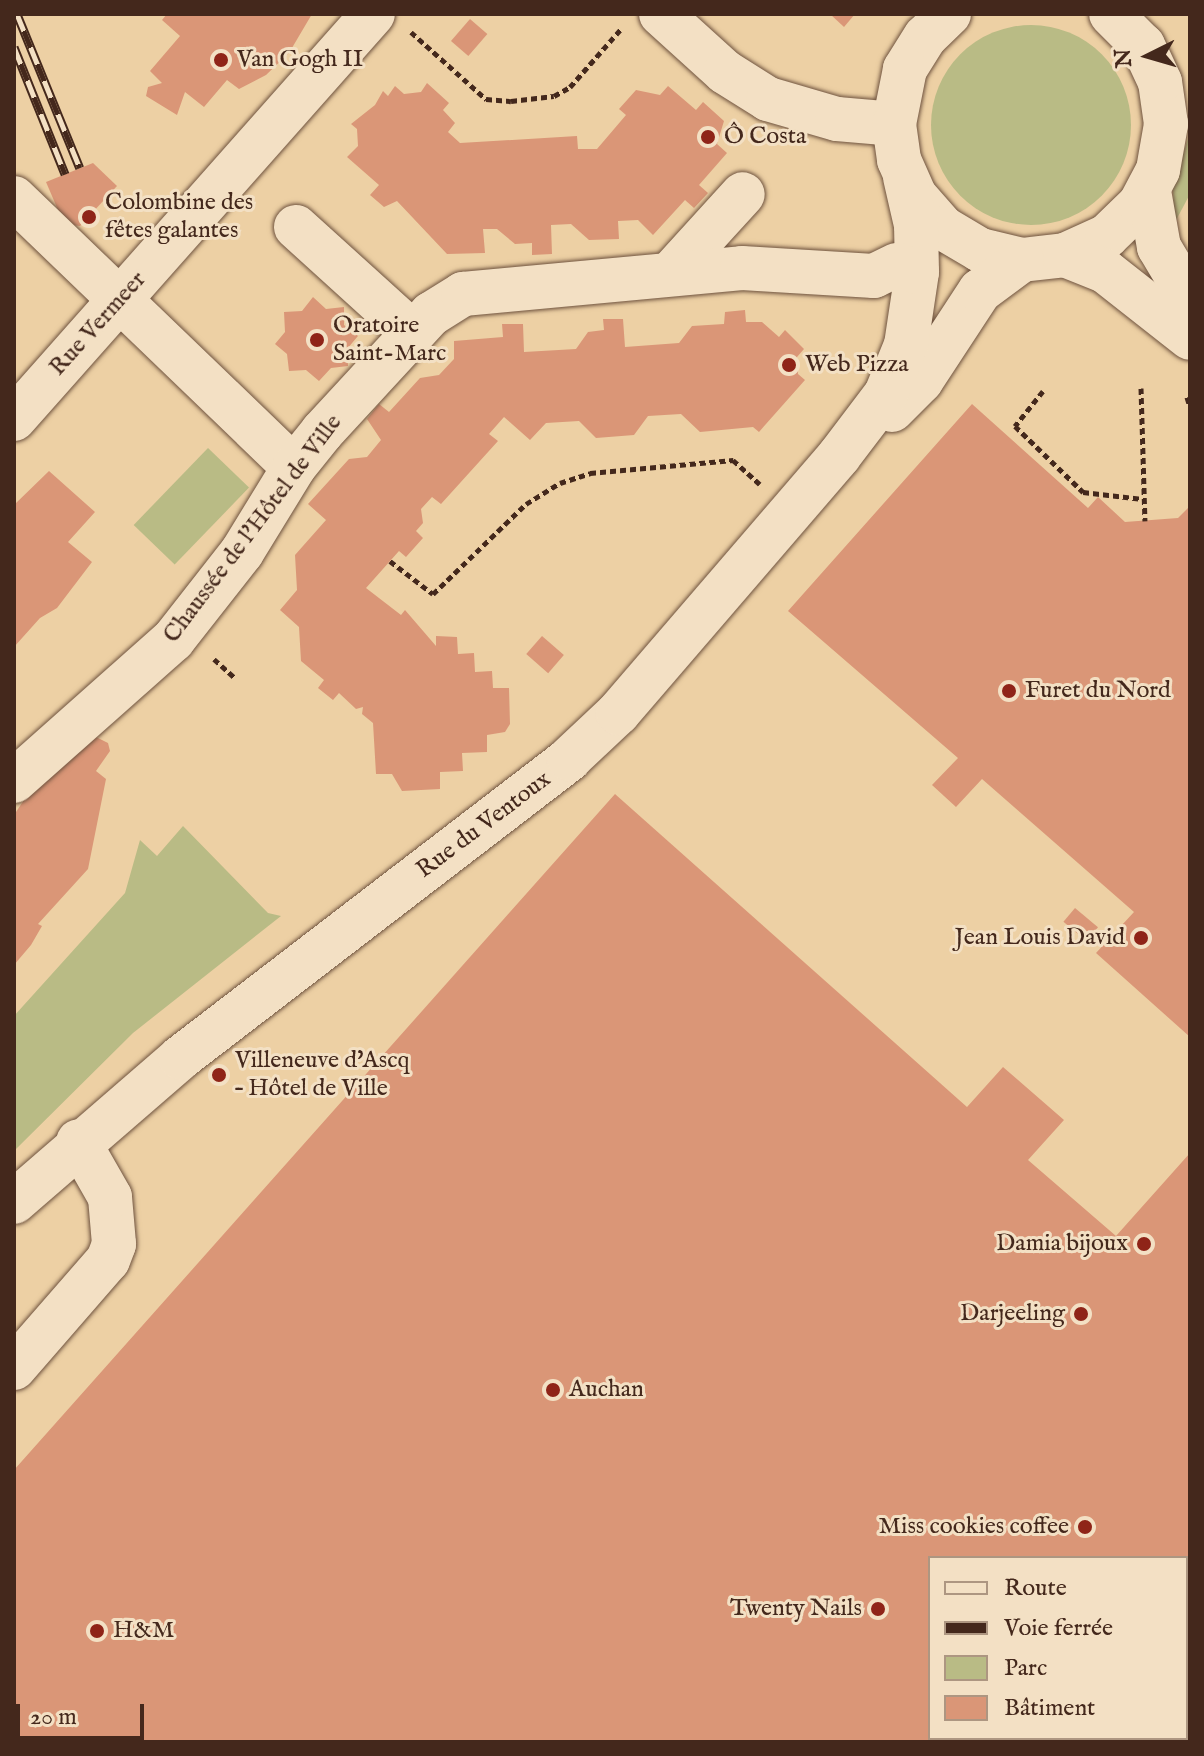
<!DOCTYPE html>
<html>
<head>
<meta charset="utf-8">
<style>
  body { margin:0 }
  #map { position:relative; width:1204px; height:1756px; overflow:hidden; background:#edd0a4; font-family:"IM FELL English",serif }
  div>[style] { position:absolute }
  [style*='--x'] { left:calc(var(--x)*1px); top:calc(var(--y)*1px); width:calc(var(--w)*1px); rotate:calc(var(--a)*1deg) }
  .green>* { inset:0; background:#b9bb85; transform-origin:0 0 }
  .round { border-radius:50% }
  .building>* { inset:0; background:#da9677; transform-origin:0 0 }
  .path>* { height:5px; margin-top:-2.5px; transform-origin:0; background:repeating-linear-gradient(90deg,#44281c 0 6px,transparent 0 10px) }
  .roads { filter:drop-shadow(0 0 2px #6e523e) drop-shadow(0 0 2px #6e523e) }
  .minor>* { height:44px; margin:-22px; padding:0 22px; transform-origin:22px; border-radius:22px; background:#f3e0c4 }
  .rail>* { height:9px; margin-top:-4.5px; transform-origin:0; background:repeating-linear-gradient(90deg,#f3e0c4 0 18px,#44281c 0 36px); box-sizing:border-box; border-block:2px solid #44281c }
  .dots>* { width:22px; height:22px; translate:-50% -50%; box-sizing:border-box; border:4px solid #f3e0c4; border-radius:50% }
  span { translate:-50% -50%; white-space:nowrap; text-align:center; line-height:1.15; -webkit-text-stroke:6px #f3e0c4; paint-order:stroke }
  .poi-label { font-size:24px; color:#44281c }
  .left { translate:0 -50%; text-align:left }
  .right { translate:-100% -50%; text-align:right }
  .street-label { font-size:24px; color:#44281c }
  .frame { position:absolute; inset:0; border:16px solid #44281c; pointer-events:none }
  .legend { position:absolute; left:928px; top:1556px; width:260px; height:184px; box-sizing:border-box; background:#f3e0c4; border:2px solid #ad9681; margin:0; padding:10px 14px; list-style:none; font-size:24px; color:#44281c }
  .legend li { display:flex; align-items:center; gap:16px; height:40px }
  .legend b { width:40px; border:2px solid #ad9681 }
  .north { position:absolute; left:1108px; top:16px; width:80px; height:80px; -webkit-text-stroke:6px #f3e0c4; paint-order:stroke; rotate:265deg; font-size:22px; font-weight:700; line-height:32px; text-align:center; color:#44281c }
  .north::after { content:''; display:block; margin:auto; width:28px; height:36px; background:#44281c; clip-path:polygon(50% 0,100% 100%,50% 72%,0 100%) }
  .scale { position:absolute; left:16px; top:1704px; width:128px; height:36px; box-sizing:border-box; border:4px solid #44281c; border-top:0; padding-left:10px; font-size:24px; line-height:28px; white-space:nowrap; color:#44281c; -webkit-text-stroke:6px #f3e0c4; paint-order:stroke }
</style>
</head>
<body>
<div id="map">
  <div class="green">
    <i class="round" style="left:931px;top:25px;width:200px;height:200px"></i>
    <i style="clip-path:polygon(1190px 132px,1190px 194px,1174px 224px,1173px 186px)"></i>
    <i style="left:208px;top:448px;width:57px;height:107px;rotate:44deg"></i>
    <i style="clip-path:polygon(183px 826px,268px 913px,281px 916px,133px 1033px,14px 1151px,14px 1016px,125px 893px,140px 840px,157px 856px)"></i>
  </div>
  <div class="building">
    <i style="clip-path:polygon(167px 14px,312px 14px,289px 53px,266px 75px,239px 89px,227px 80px,204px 107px,185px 92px,177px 115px,146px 96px,148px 87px,162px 83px,150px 71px,180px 36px,162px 20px)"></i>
    <i style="clip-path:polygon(830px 14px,855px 14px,844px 27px)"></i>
    <i style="left:470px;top:19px;width:23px;height:29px;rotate:41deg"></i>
    <i style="clip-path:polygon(427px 83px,449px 103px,443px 110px,455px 123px,448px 132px,460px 143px,577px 136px,578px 149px,597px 149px,626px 115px,619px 109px,636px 90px,660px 95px,668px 86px,696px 110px,703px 102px,724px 121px,717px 144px,727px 153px,699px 185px,708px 193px,694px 208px,685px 200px,653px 235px,638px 220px,618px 221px,619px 239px,589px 240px,571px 224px,551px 225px,552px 254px,532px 255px,532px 243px,515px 244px,497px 229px,483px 229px,485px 253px,447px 254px,397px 201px,384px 207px,370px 195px,379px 185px,347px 157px,358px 146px,357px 129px,351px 124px,375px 105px,383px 91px,388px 96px,395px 86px,404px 94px,421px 92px)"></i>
    <i style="clip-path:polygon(93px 163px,117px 186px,80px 226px,64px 224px,46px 182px)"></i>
    <i style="clip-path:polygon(313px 297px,326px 309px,344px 307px,344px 325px,358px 336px,347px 349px,348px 366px,331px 368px,319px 381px,306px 370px,289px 371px,287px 354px,275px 344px,285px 332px,284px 312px,302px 311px)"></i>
    <i style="clip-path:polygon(745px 310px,746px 322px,762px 322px,779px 337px,785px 330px,804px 349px,797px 357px,798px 374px,805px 380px,759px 432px,753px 427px,700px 432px,681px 414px,648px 416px,634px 435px,596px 438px,579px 421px,546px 423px,530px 440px,504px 417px,489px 434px,498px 441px,441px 504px,432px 497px,421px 509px,423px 523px,416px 531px,423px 538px,406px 557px,399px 551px,366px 588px,401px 615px,405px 610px,436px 646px,436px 636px,457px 637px,458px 654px,474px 653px,475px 672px,492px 671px,493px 688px,509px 688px,510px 724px,505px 732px,487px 735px,487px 752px,462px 753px,463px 771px,440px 772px,440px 789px,402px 791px,392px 774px,376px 774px,373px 723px,362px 714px,363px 707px,356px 709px,339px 693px,333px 700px,318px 688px,324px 680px,301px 661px,299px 627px,280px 610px,297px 590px,295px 555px,326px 520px,308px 504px,349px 459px,367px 457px,381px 440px,367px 419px,379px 404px,389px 412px,420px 378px,439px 375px,454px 359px,454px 341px,503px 337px,502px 324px,523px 324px,524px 352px,576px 349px,588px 332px,604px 330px,603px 319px,623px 319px,625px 347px,679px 343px,692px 326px,724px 324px,725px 312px)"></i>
    <i style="clip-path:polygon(972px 404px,1088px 508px,1098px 497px,1125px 522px,1178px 518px,1190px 506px,1190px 1037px,1096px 953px,1134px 912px,982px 779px,956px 807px,932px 785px,958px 758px,788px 611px)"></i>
    <i style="clip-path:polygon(49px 471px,95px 512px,68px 542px,92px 562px,57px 608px,40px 618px,14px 647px,14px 505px)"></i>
    <i style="left:542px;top:636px;width:29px;height:24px;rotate:41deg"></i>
    <i style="clip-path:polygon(94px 736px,108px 743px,110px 751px,96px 771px,106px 779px,88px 869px,38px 924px,42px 926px,31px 945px,14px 965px,14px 815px,30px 791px)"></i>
    <i style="clip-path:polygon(evenodd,615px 794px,967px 1107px,1003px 1067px,1064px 1120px,1028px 1160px,1116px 1236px,1190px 1153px,1190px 1742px,14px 1742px,14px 1470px,615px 794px,930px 1558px,1186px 1558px,1186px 1738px,930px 1738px,930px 1558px)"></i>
    <i style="left:1075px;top:908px;width:30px;height:18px;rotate:40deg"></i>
  </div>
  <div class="path">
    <i style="--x:411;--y:32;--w:101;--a:41.8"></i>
    <i style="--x:486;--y:99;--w:25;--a:5"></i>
    <i style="--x:511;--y:101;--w:43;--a:-6.6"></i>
    <i style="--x:554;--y:96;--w:18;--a:-29"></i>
    <i style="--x:570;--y:87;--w:77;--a:-48.7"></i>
    <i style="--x:1141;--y:388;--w:133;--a:88.3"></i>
    <i style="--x:1043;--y:391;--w:45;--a:128.7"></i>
    <i style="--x:1015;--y:426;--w:95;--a:44.1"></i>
    <i style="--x:1083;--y:492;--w:60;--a:6.7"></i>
    <i style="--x:1187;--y:397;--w:10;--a:73"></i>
    <i style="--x:390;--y:561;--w:54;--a:37.5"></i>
    <i style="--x:433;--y:594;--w:129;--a:-44.1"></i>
    <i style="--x:526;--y:504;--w:40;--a:-32"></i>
    <i style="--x:560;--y:483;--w:32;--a:-18"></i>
    <i style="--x:590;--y:473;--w:144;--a:-5.2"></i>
    <i style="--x:733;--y:460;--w:36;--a:42"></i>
    <i style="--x:214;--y:659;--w:27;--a:42"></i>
  </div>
  <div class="roads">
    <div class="minor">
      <i style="--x:661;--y:14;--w:86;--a:42.2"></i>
      <i style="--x:725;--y:72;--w:51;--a:32.1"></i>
      <i style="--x:768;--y:99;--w:72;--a:16.2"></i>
      <i style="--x:837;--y:119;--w:57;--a:5"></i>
      <i style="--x:949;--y:14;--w:33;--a:136"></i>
      <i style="--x:925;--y:37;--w:38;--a:122"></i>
      <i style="--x:905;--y:69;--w:56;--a:101.3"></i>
      <i style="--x:894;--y:124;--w:36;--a:82"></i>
      <i style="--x:899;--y:160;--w:39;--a:66"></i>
      <i style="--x:915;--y:196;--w:43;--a:48.8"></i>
      <i style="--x:943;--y:228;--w:43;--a:30.7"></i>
      <i style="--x:980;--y:250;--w:43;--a:13.4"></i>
      <i style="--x:1022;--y:260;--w:43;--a:-6.6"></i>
      <i style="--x:1065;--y:255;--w:46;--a:-24.3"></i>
      <i style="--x:1107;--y:236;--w:46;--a:-44.1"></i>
      <i style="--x:1140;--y:204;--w:38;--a:-62"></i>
      <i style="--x:1158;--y:170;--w:47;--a:-80.1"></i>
      <i style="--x:1166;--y:124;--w:42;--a:-98.1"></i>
      <i style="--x:1160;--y:82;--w:40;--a:-115"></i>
      <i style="--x:1143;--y:46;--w:45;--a:-135"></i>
      <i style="--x:1149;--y:191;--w:57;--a:79.9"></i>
      <i style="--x:1159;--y:247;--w:61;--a:59.2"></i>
      <i style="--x:14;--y:198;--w:388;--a:43.9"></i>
      <i style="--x:296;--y:227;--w:158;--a:42.2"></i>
      <i style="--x:1065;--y:255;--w:43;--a:21.8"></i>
      <i style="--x:1105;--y:271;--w:108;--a:38.2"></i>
      <i style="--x:672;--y:272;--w:105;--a:-47.7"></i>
      <i style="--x:892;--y:410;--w:41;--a:-45"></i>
      <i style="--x:921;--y:381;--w:108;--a:-56.8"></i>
      <i style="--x:980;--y:291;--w:52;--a:-36.4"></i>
      <i style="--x:14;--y:419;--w:541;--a:-48.45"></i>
      <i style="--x:14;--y:781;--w:213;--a:-41.6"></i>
      <i style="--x:173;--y:640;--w:112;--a:-51.9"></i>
      <i style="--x:242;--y:552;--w:100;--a:-58.5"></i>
      <i style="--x:294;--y:467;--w:45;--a:-51.3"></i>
      <i style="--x:322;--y:432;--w:161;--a:-47.3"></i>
      <i style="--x:431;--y:314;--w:38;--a:-32"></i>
      <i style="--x:463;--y:294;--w:280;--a:-5.3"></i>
      <i style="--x:742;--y:268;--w:132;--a:3.5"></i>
      <i style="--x:874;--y:276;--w:25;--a:-26"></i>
      <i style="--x:14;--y:1202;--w:220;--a:-40.9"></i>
      <i style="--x:180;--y:1058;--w:491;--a:-37.5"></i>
      <i style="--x:569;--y:759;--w:67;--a:-43.2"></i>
      <i style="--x:618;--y:713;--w:339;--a:-49.3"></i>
      <i style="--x:839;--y:456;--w:78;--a:-52.8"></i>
      <i style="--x:886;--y:394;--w:53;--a:-67.8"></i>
      <i style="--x:906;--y:345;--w:74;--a:-81.4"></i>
      <i style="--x:917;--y:272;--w:47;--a:-91.2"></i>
      <i style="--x:916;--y:225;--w:49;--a:-102.9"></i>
      <i style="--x:14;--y:1368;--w:143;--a:-49"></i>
      <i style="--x:108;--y:1260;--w:17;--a:-69"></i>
      <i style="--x:114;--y:1244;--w:47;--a:-94.9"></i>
      <i style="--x:110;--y:1197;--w:64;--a:-119.7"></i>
    </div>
  </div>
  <div class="rail">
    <i style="--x:17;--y:14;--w:166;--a:67.8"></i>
    <i style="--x:14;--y:47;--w:137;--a:68.1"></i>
  </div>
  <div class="dots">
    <i style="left:221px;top:60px;background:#8f2418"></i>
    <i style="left:708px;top:137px;background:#8f2418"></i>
    <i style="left:89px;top:217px;background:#8f2418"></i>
    <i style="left:317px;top:340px;background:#8f2418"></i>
    <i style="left:789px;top:365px;background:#8f2418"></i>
    <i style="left:1009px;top:691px;background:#8f2418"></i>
    <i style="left:1141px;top:938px;background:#8f2418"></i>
    <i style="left:219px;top:1075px;background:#8f2418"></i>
    <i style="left:1144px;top:1244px;background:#8f2418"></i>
    <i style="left:1081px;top:1314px;background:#8f2418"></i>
    <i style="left:553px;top:1390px;background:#8f2418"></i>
    <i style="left:1085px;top:1527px;background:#8f2418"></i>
    <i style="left:878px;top:1609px;background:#8f2418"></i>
    <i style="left:97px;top:1631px;background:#8f2418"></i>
  </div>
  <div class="poi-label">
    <span class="left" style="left:237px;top:60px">Van Gogh II</span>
    <span class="left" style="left:724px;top:137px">Ô Costa</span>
    <span class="left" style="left:105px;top:217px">Colombine des<br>fêtes galantes</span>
    <span class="left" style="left:333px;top:340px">Oratoire<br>Saint-Marc</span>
    <span class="left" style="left:805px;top:365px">Web Pizza</span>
    <span class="left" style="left:1025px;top:691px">Furet du Nord</span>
    <span class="right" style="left:1125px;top:938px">Jean Louis David</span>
    <span class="left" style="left:235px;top:1075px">Villeneuve d'Ascq<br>– Hôtel de Ville</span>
    <span class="right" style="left:1128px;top:1244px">Damia bijoux</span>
    <span class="right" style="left:1065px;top:1314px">Darjeeling</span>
    <span class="left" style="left:569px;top:1390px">Auchan</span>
    <span class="right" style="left:1069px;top:1527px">Miss cookies coffee</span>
    <span class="right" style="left:862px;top:1609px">Twenty Nails</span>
    <span class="left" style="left:113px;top:1631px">H&amp;M</span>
  </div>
  <div class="street-label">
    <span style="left:98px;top:324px;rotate:-48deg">Rue Vermeer</span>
    <span style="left:253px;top:529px;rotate:-53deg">Chaussée de l'Hôtel de Ville</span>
    <span style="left:484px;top:825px;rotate:-37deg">Rue du Ventoux</span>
  </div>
  <div class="frame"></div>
  <ul class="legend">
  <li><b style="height:10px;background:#f3e0c4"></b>Route</li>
  <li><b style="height:10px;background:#44281c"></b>Voie ferrée</li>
  <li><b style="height:22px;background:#b9bb85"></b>Parc</li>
  <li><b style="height:22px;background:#da9677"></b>Bâtiment</li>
  </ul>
  <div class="north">N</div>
  <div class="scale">20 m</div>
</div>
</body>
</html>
